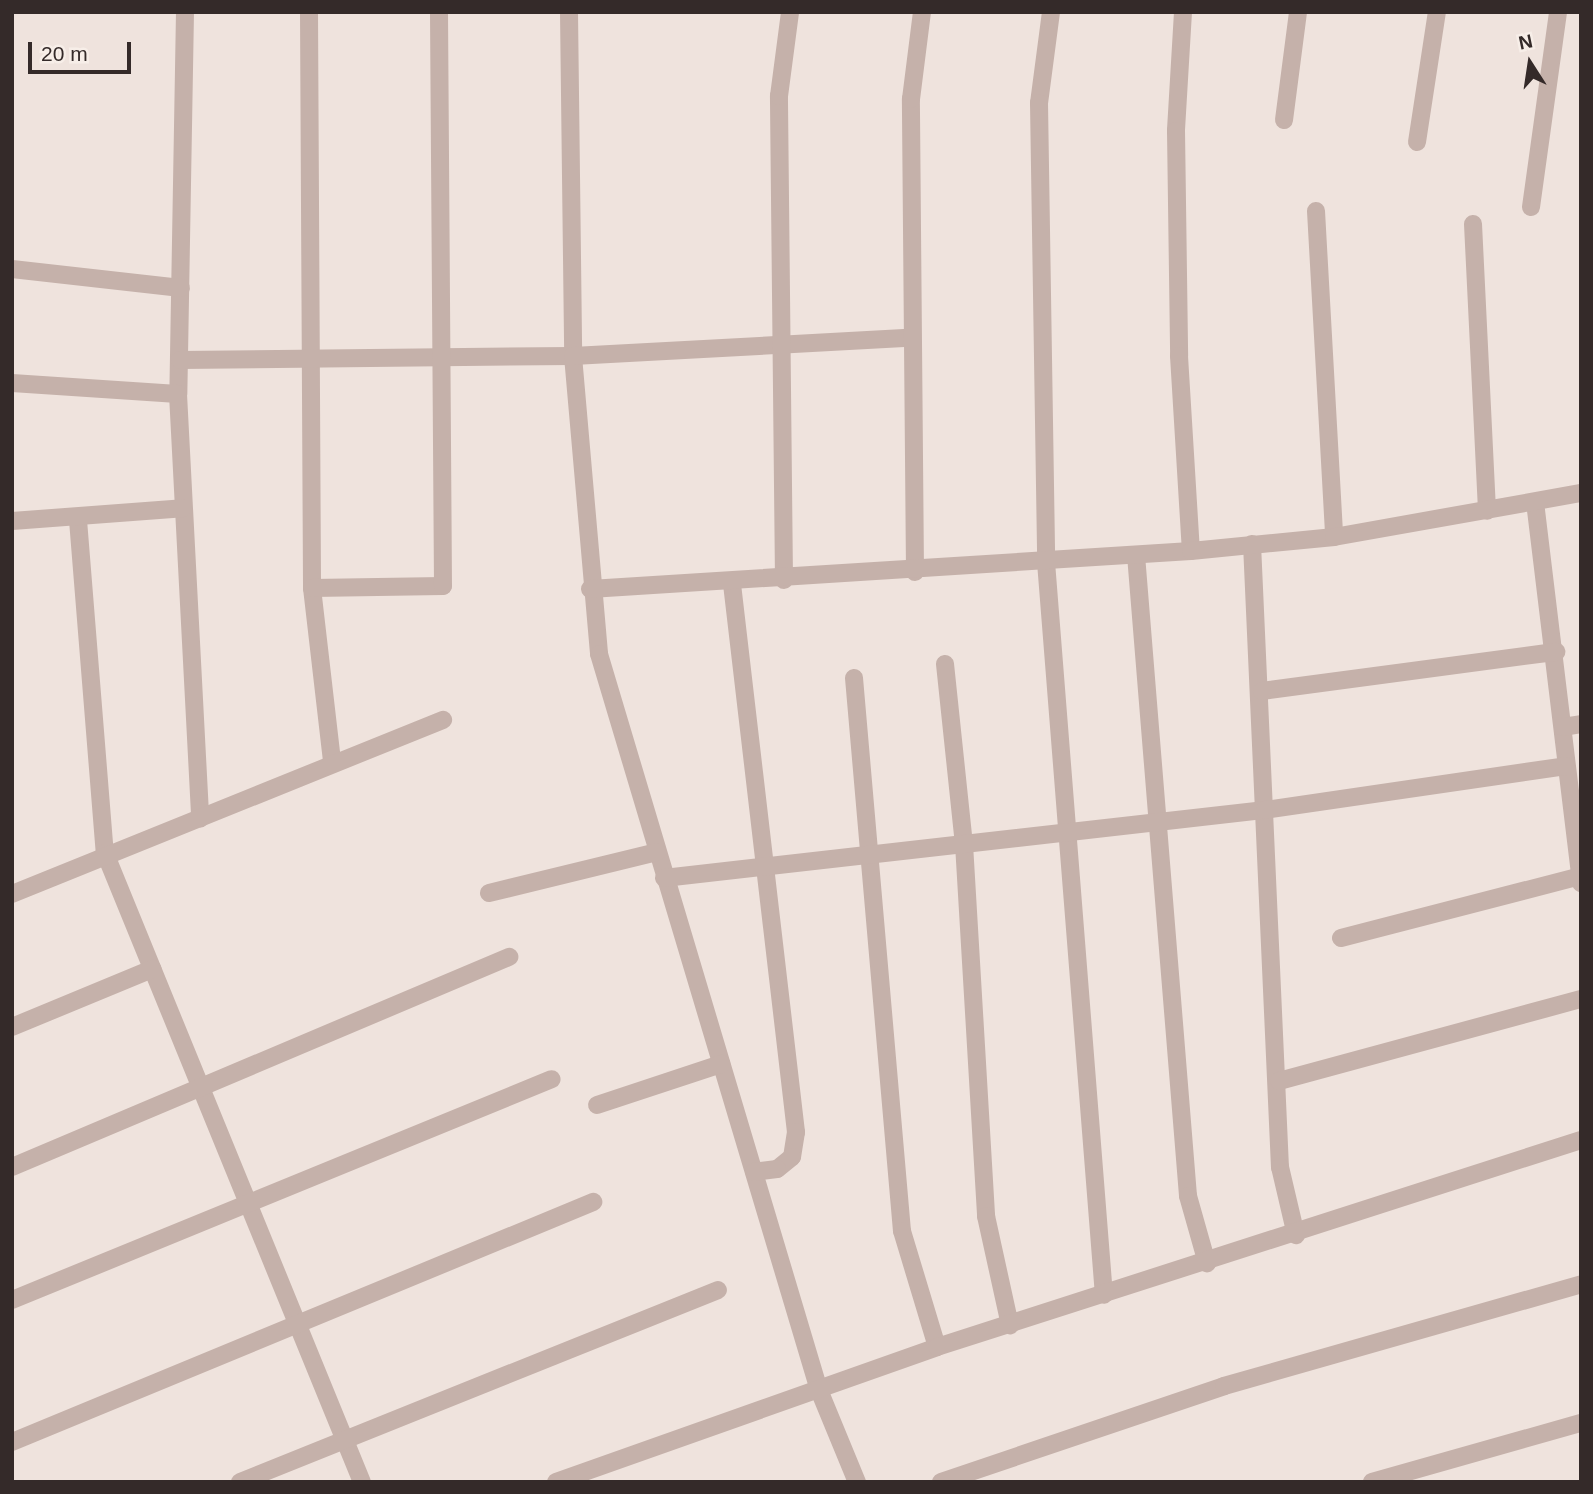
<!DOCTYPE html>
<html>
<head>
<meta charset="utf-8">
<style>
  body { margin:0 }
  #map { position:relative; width:1593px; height:1494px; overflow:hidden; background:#efe3dd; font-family:Arial,sans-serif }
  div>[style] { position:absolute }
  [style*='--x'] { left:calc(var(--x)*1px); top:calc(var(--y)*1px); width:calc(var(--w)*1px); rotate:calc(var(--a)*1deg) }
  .street>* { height:18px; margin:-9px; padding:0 9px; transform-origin:9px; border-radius:9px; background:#c5b1aa }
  span { translate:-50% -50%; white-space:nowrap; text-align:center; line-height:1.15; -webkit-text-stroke:6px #f7eee8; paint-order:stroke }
  .frame { position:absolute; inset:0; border:14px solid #342a29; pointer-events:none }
  .north { position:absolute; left:1495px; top:28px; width:70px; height:70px; -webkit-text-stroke:5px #f7eee8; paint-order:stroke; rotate:348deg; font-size:19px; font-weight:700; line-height:28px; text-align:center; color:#342a29 }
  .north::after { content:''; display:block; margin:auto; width:24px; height:32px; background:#342a29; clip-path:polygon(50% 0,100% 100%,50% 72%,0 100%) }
  .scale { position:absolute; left:28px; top:42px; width:103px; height:32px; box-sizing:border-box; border:4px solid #342a29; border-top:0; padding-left:9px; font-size:21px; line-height:24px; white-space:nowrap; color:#342a29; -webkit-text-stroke:5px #f7eee8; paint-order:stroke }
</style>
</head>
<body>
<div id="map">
  <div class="street">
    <i style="--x:185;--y:12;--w:382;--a:91"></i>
    <i style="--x:178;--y:394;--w:425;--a:87"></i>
    <i style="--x:309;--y:12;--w:576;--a:89.7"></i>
    <i style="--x:312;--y:588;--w:173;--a:83.4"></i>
    <i style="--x:569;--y:12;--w:344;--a:89.3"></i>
    <i style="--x:573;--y:356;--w:299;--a:85"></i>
    <i style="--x:599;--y:654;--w:768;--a:73.36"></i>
    <i style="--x:819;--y:1390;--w:100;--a:67.6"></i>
    <i style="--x:1051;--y:12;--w:92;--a:97.5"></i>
    <i style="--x:1039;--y:103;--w:459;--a:89.1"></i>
    <i style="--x:1046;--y:562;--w:735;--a:85.48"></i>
    <i style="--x:1183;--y:12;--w:119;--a:93.4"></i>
    <i style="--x:1176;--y:131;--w:225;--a:89.2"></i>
    <i style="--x:1179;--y:356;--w:195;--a:86.5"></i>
    <i style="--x:1284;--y:120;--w:109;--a:-82.6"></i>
    <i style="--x:1417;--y:142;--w:132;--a:-81.3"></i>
    <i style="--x:1531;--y:207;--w:197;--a:-82.1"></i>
    <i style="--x:1316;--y:211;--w:326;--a:86.8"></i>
    <i style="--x:1473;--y:224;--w:287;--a:87.2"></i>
    <i style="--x:12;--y:269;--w:170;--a:6.4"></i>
    <i style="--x:180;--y:360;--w:393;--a:-0.6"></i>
    <i style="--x:573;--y:356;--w:336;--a:-3.1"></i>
    <i style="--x:12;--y:383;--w:166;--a:3.8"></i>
    <i style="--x:1535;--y:502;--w:384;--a:83.1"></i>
    <i style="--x:78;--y:520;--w:334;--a:85.4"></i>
    <i style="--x:105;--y:853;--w:679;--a:67.78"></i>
    <i style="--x:12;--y:521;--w:171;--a:-4.3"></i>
    <i style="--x:1252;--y:544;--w:624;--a:87.43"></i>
    <i style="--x:1280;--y:1167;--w:70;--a:76.8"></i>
    <i style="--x:1136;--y:555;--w:643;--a:85.36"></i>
    <i style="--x:1188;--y:1196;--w:70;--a:74.2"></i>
    <i style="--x:915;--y:572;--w:473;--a:-90.5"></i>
    <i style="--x:911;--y:99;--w:88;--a:-82.8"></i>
    <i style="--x:784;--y:580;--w:484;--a:-90.6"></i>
    <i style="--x:779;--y:96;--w:85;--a:-82.5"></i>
    <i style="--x:732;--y:584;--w:552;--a:83.34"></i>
    <i style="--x:796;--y:1132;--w:25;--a:99"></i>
    <i style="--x:792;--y:1157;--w:19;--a:141"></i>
    <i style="--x:777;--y:1169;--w:23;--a:173"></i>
    <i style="--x:312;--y:588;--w:131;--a:-0.9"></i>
    <i style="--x:443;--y:586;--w:574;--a:-90.4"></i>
    <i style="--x:590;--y:589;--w:602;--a:-3.62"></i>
    <i style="--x:1191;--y:551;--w:144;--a:-5.6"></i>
    <i style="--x:1334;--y:537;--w:251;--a:-10.1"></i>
    <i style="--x:945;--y:664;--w:181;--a:84"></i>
    <i style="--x:964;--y:844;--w:373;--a:86.6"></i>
    <i style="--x:986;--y:1216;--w:112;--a:77.6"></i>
    <i style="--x:854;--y:678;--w:555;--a:85.04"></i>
    <i style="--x:902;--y:1231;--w:121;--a:73.2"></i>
    <i style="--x:1262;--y:691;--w:297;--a:-7.6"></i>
    <i style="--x:1563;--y:727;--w:18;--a:-9"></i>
    <i style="--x:664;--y:878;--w:605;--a:-6.46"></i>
    <i style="--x:1265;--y:810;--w:304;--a:-8.3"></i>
    <i style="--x:489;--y:893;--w:173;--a:-13.7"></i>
    <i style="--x:12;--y:894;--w:465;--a:-22"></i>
    <i style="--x:1341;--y:938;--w:247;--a:-14.5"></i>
    <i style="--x:12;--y:1027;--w:152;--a:-22.5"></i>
    <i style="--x:1279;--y:1081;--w:313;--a:-15.2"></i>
    <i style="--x:597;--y:1105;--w:131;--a:-18.3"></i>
    <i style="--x:12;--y:1167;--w:540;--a:-22.91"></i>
    <i style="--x:12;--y:1300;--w:583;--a:-22.26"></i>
    <i style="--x:12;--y:1442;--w:629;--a:-22.44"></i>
    <i style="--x:240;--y:1482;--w:515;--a:-21.88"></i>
    <i style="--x:556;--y:1482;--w:404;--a:-19.5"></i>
    <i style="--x:937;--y:1347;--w:676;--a:-17.82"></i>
    <i style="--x:941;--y:1482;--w:299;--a:-18.7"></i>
    <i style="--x:1224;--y:1386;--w:371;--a:-15.9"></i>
    <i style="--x:1372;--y:1482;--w:217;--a:-15.8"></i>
  </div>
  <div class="frame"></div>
  <div class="north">N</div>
  <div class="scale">20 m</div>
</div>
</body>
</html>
